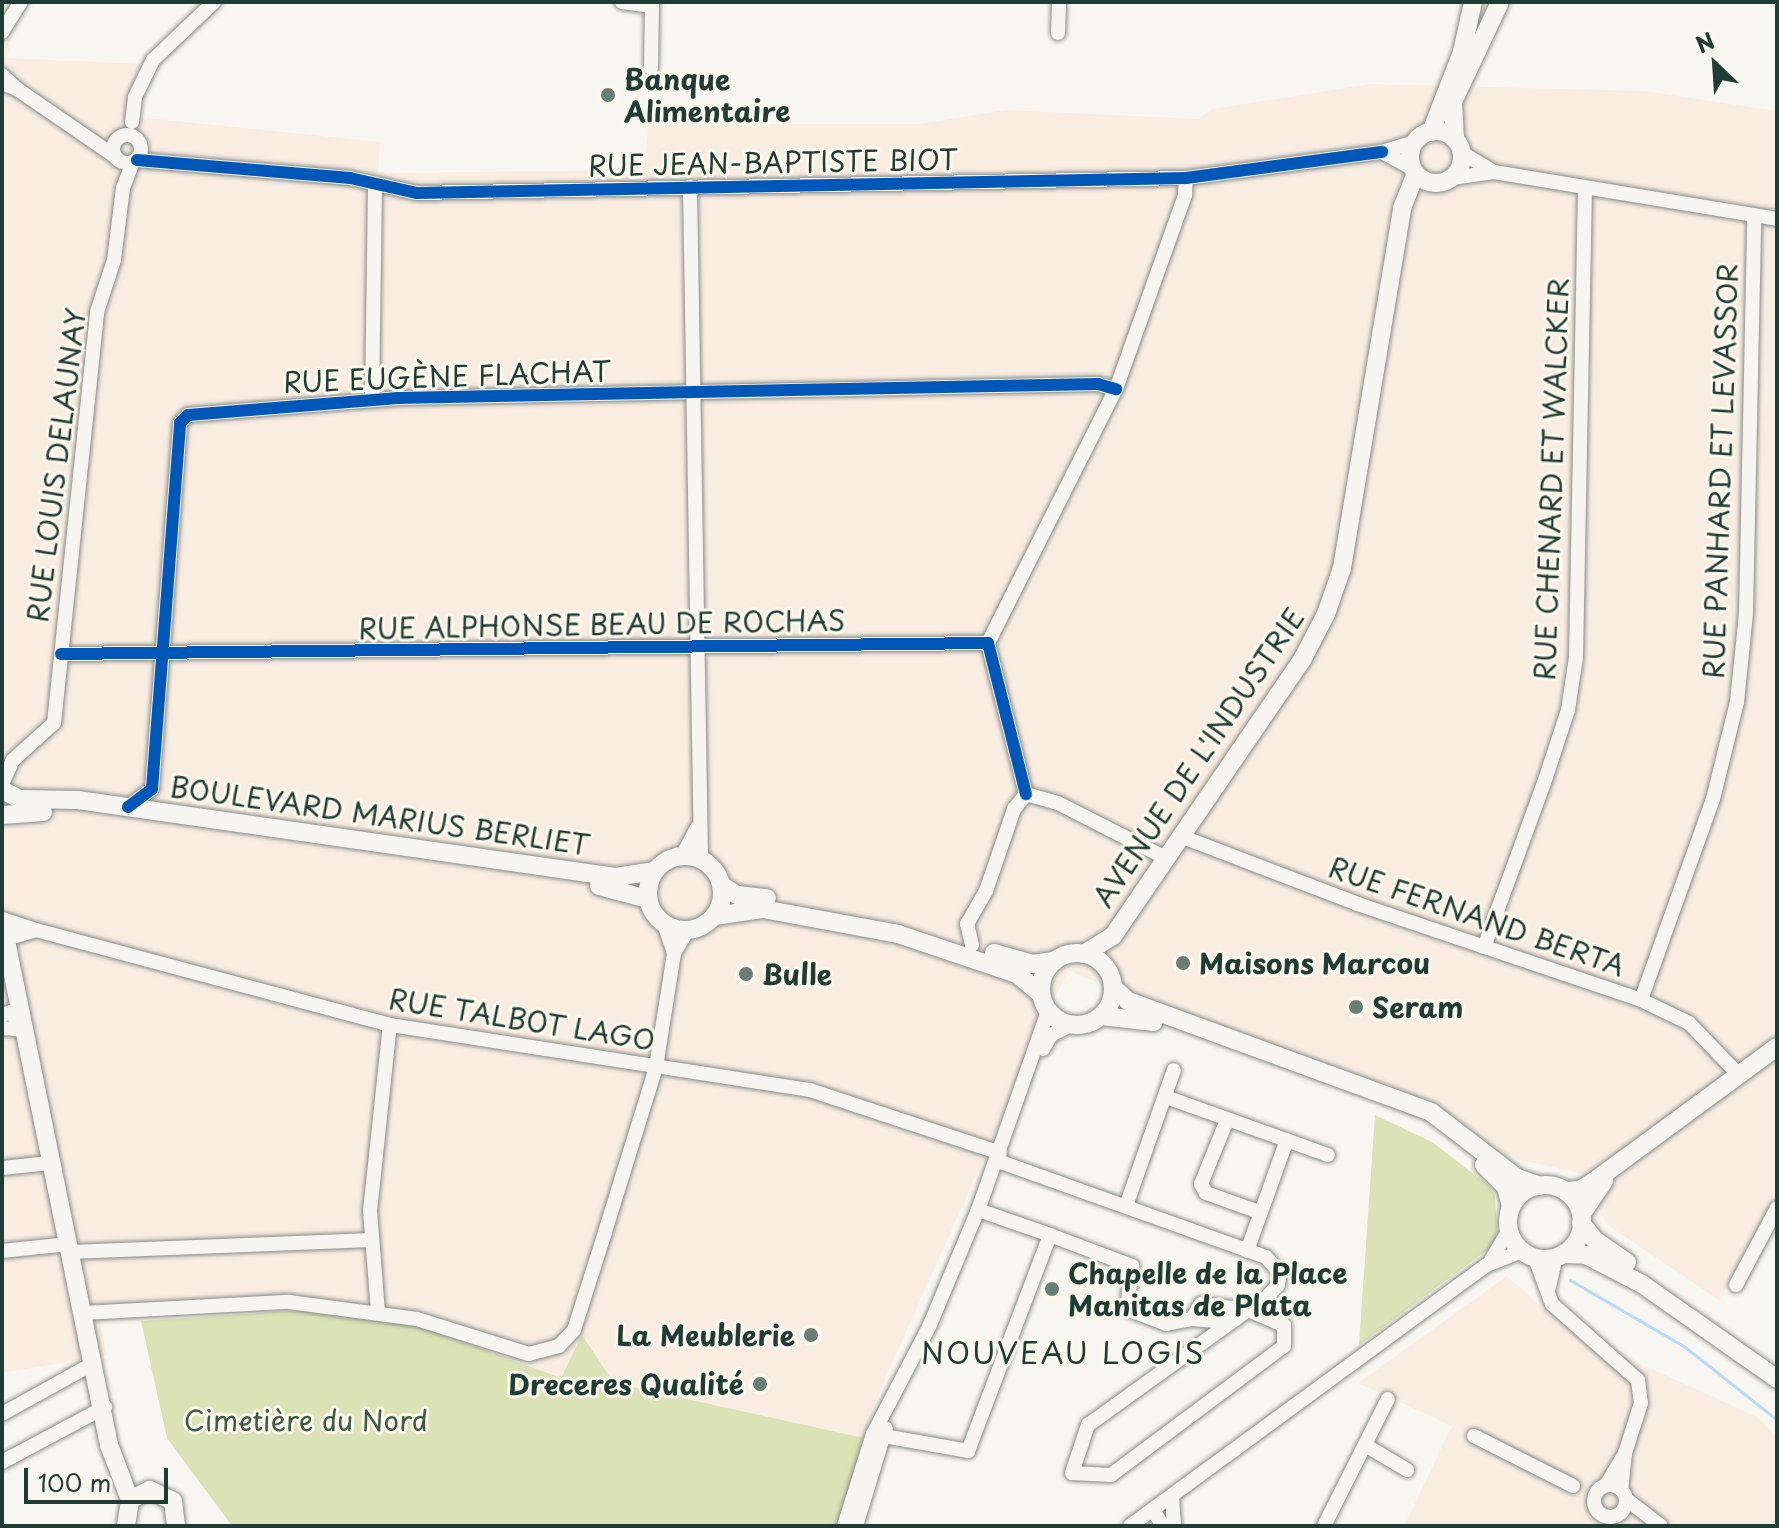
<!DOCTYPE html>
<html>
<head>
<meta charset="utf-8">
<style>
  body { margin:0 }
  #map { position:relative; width:1779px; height:1528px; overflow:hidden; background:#f8f6f0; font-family:"Playpen Sans",sans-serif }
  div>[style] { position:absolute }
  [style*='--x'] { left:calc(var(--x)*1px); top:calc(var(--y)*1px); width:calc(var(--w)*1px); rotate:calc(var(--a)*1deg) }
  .built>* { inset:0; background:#f9ede2 }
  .green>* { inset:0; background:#dae2b6 }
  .stream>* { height:3px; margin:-1.5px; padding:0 1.5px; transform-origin:1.5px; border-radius:1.5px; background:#bad9f7 }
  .roads { filter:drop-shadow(0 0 2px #868b86) drop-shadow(0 0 2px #868b86) }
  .minor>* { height:14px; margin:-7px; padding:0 7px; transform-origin:7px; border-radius:7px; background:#f6f5f1 }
  .minor>.ring { margin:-7px; padding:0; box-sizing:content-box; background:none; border:14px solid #f6f5f1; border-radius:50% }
  .major>* { height:18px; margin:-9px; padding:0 9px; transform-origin:9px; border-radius:9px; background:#f6f5f1 }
  .major>.ring { margin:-9px; padding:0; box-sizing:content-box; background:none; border:18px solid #f6f5f1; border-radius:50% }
  .cycleway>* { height:12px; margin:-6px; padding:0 6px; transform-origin:6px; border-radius:6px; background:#0057b8 }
  .dots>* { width:22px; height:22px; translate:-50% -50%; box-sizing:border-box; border:4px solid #fbf7ec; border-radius:50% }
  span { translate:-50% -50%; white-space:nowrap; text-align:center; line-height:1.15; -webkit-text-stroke:6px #fbf7ec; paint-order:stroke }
  .poi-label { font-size:28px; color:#1f3d34; font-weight:700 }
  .left { translate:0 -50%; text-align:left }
  .right { translate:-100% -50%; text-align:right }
  .street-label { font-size:28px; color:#1f3d34 }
  .park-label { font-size:28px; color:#405b45 }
  .neighbourhood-label { font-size:30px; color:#1f3d34; letter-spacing:2px }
  .frame { position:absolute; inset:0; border:4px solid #1f3d34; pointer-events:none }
  .north { position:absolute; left:1675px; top:24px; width:80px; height:80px; -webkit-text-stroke:6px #fbf7ec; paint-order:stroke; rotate:335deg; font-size:22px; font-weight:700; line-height:32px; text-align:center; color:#1f3d34 }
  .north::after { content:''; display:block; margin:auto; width:28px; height:36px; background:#1f3d34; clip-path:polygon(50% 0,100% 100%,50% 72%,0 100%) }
  .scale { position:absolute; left:24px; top:1468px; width:144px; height:36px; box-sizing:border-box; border:4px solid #1f3d34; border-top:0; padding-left:10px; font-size:24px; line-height:28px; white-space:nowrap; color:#1f3d34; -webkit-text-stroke:6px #fbf7ec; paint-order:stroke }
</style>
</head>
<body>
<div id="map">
  <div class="built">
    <i style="clip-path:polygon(2px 2px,19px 2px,7px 58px,142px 64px,128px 93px,126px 116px,380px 142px,378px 173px,643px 170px,649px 124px,920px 124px,1006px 110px,1199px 119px,1212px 109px,1371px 84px,1645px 91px,1777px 111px,1777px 1199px,1719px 1300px,1606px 1224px,1584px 1174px,1511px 1158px,1068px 970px,884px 1381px,864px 1438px,614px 1383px,582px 1336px,561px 1378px,417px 1325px,304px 1310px,99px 1320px,107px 1355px,2px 1373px)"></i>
    <i style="clip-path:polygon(1507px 1276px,1567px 1330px,1757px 1417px,1777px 1437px,1777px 1526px,1404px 1526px,1452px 1426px,1358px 1383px)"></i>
  </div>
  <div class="green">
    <i style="clip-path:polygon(1375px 1115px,1432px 1142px,1488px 1185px,1495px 1195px,1497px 1232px,1494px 1245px,1359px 1345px)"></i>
    <i style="clip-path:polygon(304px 1310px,417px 1325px,561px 1378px,582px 1335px,614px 1383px,864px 1438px,837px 1526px,232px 1526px,167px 1438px,141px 1321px)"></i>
  </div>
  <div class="stream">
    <i style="--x:1570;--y:1280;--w:133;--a:30.2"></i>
    <i style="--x:1685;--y:1347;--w:117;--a:38.4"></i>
  </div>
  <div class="roads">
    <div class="minor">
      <i style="--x:622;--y:2;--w:30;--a:8"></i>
      <i style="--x:2;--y:32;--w:36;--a:-58"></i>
      <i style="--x:1058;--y:33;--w:31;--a:-88"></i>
      <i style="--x:651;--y:68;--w:66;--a:-89.1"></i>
      <i style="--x:2;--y:75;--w:21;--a:43"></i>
      <i style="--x:17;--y:89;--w:16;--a:-158"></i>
      <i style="--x:17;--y:89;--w:120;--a:34.5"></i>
      <i style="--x:132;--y:122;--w:25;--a:-83"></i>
      <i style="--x:135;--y:97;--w:41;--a:-64.1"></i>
      <i style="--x:153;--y:60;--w:84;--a:-43.6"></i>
      <i class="ring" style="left:113px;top:135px;width:14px;height:14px"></i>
      <i style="--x:137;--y:160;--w:214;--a:4.8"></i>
      <i style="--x:350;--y:178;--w:69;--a:12.6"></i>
      <i style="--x:417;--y:193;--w:769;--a:-1.12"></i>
      <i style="--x:1186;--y:178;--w:198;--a:-7.6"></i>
      <i style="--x:1413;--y:169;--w:35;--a:-151"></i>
      <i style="--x:1382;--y:152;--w:34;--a:-17"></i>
      <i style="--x:1494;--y:172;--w:287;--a:9.4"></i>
      <i style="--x:1452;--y:178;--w:42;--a:-8.1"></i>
      <i style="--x:1494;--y:172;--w:37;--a:-149"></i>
      <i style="--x:690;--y:187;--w:673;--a:89.06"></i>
      <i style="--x:372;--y:400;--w:214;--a:-89.2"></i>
      <i style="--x:988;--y:643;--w:284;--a:-63.3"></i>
      <i style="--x:1116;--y:389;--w:206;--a:-70.4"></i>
      <i style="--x:1185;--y:195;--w:17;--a:-87"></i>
      <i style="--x:61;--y:654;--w:927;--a:-0.68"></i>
      <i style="--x:988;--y:643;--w:156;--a:75.9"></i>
      <i style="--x:3;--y:782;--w:24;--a:-66"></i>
      <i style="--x:13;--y:760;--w:55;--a:-42.1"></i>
      <i style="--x:54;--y:723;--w:413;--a:-84"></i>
      <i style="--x:97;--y:312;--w:55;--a:-71.9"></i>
      <i style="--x:114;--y:260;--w:73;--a:-82.9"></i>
      <i style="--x:123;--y:188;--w:28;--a:-69"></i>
      <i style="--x:128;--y:807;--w:30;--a:-37"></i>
      <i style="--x:152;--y:789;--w:367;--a:-85.6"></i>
      <i style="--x:180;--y:423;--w:11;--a:-45"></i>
      <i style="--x:188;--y:415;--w:211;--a:-4.6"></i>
      <i style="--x:398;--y:398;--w:700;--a:-1.15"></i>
      <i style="--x:1098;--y:384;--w:19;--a:16"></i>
      <i style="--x:1180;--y:836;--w:191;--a:20.9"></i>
      <i style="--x:1358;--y:904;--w:299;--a:18.7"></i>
      <i style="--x:1641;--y:1000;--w:53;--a:25.6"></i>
      <i style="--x:1689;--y:1023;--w:71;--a:46.1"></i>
      <i style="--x:682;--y:856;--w:32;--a:-62"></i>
      <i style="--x:2;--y:919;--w:36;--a:18"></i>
      <i style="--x:36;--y:930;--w:31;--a:163"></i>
      <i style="--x:6;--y:939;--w:6;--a:-135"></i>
      <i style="--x:664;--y:924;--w:31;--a:71"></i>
      <i style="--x:36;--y:930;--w:367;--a:15"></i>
      <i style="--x:390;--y:1025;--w:425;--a:8.8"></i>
      <i style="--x:810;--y:1090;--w:200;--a:18.3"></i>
      <i style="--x:972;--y:945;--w:22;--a:-103"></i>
      <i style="--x:967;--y:924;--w:38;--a:-60"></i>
      <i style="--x:986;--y:891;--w:87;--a:-71.1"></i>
      <i style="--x:1014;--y:809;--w:19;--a:-51"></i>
      <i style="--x:1026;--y:794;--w:33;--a:16"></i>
      <i style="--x:1058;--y:803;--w:121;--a:27"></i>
      <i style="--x:1484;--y:947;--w:175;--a:-69.9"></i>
      <i style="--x:1544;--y:783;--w:77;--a:-71.8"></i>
      <i style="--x:1568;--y:710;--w:54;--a:-81.4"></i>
      <i style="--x:1576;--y:657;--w:468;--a:-88.9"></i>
      <i style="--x:1641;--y:1000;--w:214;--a:-70.3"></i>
      <i style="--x:1713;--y:799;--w:100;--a:-76.1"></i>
      <i style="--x:1737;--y:702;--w:89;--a:-84.2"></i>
      <i style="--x:1746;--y:613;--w:397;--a:-88.8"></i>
      <i style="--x:2;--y:1015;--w:9;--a:-18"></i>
      <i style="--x:11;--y:1012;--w:13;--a:58"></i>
      <i style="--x:18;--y:1023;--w:7;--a:117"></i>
      <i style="--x:15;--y:1029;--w:13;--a:-176"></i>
      <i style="--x:1043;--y:1049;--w:16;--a:-60"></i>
      <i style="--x:1051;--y:1035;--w:22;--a:-27"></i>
      <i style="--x:1166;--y:1097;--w:172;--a:19.7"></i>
      <i style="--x:1227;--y:1120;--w:69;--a:112.1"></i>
      <i style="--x:1201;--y:1184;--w:10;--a:61"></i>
      <i style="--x:1206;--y:1193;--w:56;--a:19.7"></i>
      <i style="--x:2;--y:1168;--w:48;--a:-5.9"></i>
      <i style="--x:1126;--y:1206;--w:144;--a:-70.6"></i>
      <i style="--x:978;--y:1210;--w:76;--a:19.1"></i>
      <i style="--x:2;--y:1251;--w:67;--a:-6"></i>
      <i style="--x:1247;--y:1251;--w:118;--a:-70.2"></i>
      <i style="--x:71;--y:1252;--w:300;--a:-2.3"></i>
      <i style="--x:1535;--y:1258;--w:49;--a:69.7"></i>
      <i style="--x:1552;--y:1304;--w:115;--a:41.5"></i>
      <i style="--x:1638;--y:1380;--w:23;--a:83"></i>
      <i style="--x:1641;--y:1403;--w:52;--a:107.7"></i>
      <i style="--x:1491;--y:1260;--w:35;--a:-59"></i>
      <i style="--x:1736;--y:1285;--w:87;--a:-62"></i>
      <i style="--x:1548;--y:1291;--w:35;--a:-77"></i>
      <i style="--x:1248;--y:1310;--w:39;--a:23"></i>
      <i style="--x:1284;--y:1325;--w:21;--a:90"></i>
      <i style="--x:1284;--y:1346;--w:216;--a:143.3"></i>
      <i style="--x:1111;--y:1475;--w:39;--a:-177"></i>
      <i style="--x:1072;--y:1473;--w:51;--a:-71.6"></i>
      <i style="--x:1088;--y:1425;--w:197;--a:-35.7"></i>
      <i style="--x:378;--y:1312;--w:101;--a:-94.5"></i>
      <i style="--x:370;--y:1211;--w:187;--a:-83.9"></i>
      <i style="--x:83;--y:1313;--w:206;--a:-3.1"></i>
      <i style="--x:289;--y:1302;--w:129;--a:7.6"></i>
      <i style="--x:417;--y:1319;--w:117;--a:17.4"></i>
      <i style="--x:529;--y:1354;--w:31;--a:-15"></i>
      <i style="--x:559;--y:1346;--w:22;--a:-47"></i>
      <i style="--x:574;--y:1330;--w:103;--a:-72.4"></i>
      <i style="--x:605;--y:1232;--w:173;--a:-72.8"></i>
      <i style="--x:656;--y:1067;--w:115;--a:-81"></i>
      <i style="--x:674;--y:953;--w:27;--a:-59"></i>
      <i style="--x:1192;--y:1319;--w:35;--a:5"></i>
      <i style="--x:2;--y:1414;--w:105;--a:-29"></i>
      <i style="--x:873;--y:1434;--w:97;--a:10.1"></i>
      <i style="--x:968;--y:1451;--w:231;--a:-69.2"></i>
      <i style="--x:1050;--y:1235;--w:88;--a:20.7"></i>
      <i style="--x:1132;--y:1266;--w:43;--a:96.6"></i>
      <i style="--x:1127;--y:1309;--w:42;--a:21"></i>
      <i style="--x:1166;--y:1324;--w:26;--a:-11"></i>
      <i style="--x:1192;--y:1319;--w:17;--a:-59"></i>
      <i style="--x:1201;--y:1304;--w:47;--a:7.3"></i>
      <i style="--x:1248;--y:1310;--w:12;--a:-20"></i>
      <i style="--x:1259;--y:1306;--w:28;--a:-48"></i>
      <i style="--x:1278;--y:1285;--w:12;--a:-81"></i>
      <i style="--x:1280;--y:1273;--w:21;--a:-131"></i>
      <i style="--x:1266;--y:1257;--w:285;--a:-160.3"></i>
      <i style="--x:1474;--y:1436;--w:111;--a:26.8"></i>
      <i style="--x:1365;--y:1445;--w:49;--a:30.8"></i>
      <i style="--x:2;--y:1462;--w:117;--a:-28.1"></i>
      <i class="ring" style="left:1594px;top:1485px;width:18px;height:18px"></i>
      <i style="--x:1606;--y:1485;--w:37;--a:-59"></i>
      <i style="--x:1625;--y:1453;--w:37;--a:96"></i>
      <i style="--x:1172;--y:1496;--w:30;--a:86"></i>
      <i style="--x:1626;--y:1499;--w:44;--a:37.6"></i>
      <i style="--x:1153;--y:1510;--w:19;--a:58"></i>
      <i style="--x:844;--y:1526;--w:96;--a:-72.5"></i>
      <i style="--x:873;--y:1434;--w:121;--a:-62.4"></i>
      <i style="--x:929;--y:1327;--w:127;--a:-67.3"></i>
      <i style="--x:978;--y:1210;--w:211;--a:-70.6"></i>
      <i style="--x:856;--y:1526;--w:102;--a:-73"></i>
      <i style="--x:1130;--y:1526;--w:442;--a:-36.2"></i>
      <i style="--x:1487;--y:1265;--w:38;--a:-22"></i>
      <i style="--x:1324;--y:1526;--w:142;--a:-63.3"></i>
    </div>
    <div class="major">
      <i class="ring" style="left:1410px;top:131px;width:34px;height:34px"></i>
      <i style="--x:1431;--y:132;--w:86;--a:-68.8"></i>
      <i style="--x:1462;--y:52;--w:51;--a:-77.6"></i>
      <i style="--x:1455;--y:139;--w:37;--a:-93"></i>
      <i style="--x:1453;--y:102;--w:110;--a:-64.8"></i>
      <i style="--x:4;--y:791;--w:18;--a:27"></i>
      <i style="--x:20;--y:799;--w:58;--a:1"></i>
      <i style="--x:78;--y:800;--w:543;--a:8.15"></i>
      <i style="--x:616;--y:877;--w:39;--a:-9"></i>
      <i style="--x:2;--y:815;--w:41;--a:-4.2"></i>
      <i class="ring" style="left:648px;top:856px;width:56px;height:56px"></i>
      <i style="--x:721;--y:885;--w:19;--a:32"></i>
      <i style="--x:737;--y:895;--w:30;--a:6"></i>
      <i style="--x:599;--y:886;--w:51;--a:14.9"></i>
      <i style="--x:714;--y:916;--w:49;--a:-8.1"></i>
      <i style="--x:763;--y:909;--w:137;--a:10.5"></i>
      <i style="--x:898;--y:934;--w:126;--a:18.6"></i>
      <i style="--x:1017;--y:974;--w:31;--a:40"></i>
      <i style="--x:2;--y:921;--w:535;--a:78.46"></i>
      <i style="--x:109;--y:1445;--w:59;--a:69.1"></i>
      <i style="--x:994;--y:953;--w:40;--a:16"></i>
      <i style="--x:1032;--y:964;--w:22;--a:-8"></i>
      <i class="ring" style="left:1041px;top:953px;width:54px;height:54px"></i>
      <i style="--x:1084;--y:954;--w:34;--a:-32"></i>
      <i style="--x:1113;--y:936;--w:335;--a:-55.6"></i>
      <i style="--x:1302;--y:660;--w:52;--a:-62.4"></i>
      <i style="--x:1326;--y:614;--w:49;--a:-70.8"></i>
      <i style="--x:1342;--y:568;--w:365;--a:-80.5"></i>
      <i style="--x:1402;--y:208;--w:37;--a:-68"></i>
      <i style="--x:1114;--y:988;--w:19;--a:43"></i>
      <i style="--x:1128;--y:1001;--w:323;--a:20.1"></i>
      <i style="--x:1431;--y:1112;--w:108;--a:37.5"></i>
      <i style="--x:1517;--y:1178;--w:24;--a:19"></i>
      <i style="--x:1102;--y:1016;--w:52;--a:6.6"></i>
      <i style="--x:1484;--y:1165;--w:31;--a:45"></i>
      <i style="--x:1506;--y:1187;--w:21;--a:76"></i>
      <i class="ring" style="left:1508px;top:1185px;width:56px;height:56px"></i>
      <i style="--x:1565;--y:1191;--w:15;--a:-4"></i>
      <i style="--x:1580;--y:1190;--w:15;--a:-32"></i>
      <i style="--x:1593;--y:1182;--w:228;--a:-36.3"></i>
      <i style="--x:1581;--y:1215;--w:41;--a:-55.9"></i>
      <i style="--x:1581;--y:1223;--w:22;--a:51"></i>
      <i style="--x:1595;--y:1240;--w:39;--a:35"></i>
      <i style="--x:1563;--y:1254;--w:23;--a:2"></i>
      <i style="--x:1586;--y:1255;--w:63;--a:27.4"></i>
      <i style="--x:1642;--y:1284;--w:165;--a:35.1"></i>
      <i style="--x:126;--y:1526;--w:26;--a:-81"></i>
      <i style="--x:130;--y:1500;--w:22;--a:-27"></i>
      <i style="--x:150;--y:1490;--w:25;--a:26"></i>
      <i style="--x:173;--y:1501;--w:25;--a:83"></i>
    </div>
  </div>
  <div class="cycleway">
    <i style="--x:137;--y:160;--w:214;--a:4.8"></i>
    <i style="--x:350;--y:178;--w:69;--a:12.6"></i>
    <i style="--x:417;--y:193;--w:769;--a:-1.12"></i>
    <i style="--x:1186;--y:178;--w:198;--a:-7.6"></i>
    <i style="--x:61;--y:654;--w:927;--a:-0.68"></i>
    <i style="--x:988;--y:643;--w:156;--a:75.9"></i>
    <i style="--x:128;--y:807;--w:30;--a:-37"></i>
    <i style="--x:152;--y:789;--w:367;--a:-85.6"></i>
    <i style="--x:180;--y:423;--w:11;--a:-45"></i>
    <i style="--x:188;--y:415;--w:211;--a:-4.6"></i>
    <i style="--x:398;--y:398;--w:700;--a:-1.15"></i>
    <i style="--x:1098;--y:384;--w:19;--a:16"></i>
  </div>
  <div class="dots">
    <i style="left:608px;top:95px;background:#6b7e76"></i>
    <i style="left:1183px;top:963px;background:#6b7e76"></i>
    <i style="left:746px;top:974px;background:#6b7e76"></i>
    <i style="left:1356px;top:1007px;background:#6b7e76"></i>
    <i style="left:1052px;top:1289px;background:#6b7e76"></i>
    <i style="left:811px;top:1335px;background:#6b7e76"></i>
    <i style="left:760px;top:1384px;background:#6b7e76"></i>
  </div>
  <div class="poi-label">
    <span class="left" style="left:624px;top:95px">Banque<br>Alimentaire</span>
    <span class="left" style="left:1199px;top:963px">Maisons Marcou</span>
    <span class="left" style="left:762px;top:974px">Bulle</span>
    <span class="left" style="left:1372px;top:1007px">Seram</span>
    <span class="left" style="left:1068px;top:1289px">Chapelle de la Place<br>Manitas de Plata</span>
    <span class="right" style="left:795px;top:1335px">La Meublerie</span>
    <span class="right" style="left:744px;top:1384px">Dreceres Qualité</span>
  </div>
  <div class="street-label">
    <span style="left:773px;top:162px;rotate:-1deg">RUE JEAN-BAPTISTE BIOT</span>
    <span style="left:447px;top:376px;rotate:-2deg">RUE EUGÈNE FLACHAT</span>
    <span style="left:56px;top:465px;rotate:-83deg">RUE LOUIS DELAUNAY</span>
    <span style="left:1720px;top:471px;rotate:-88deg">RUE PANHARD ET LEVASSOR</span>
    <span style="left:1551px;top:479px;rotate:-88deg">RUE CHENARD ET WALCKER</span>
    <span style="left:602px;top:624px;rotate:-1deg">RUE ALPHONSE BEAU DE ROCHAS</span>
    <span style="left:1198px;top:757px;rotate:-56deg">AVENUE DE L'INDUSTRIE</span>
    <span style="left:380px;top:815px;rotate:8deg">BOULEVARD MARIUS BERLIET</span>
    <span style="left:1477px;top:916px;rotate:19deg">RUE FERNAND BERTA</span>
    <span style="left:522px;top:1019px;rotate:9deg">RUE TALBOT LAGO</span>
  </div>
  <div class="park-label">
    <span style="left:306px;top:1420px">Cimetière du Nord</span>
  </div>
  <div class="neighbourhood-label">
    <span style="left:1063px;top:1352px">NOUVEAU LOGIS</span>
  </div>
  <div class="frame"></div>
  <div class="north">N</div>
  <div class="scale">100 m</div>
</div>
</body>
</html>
